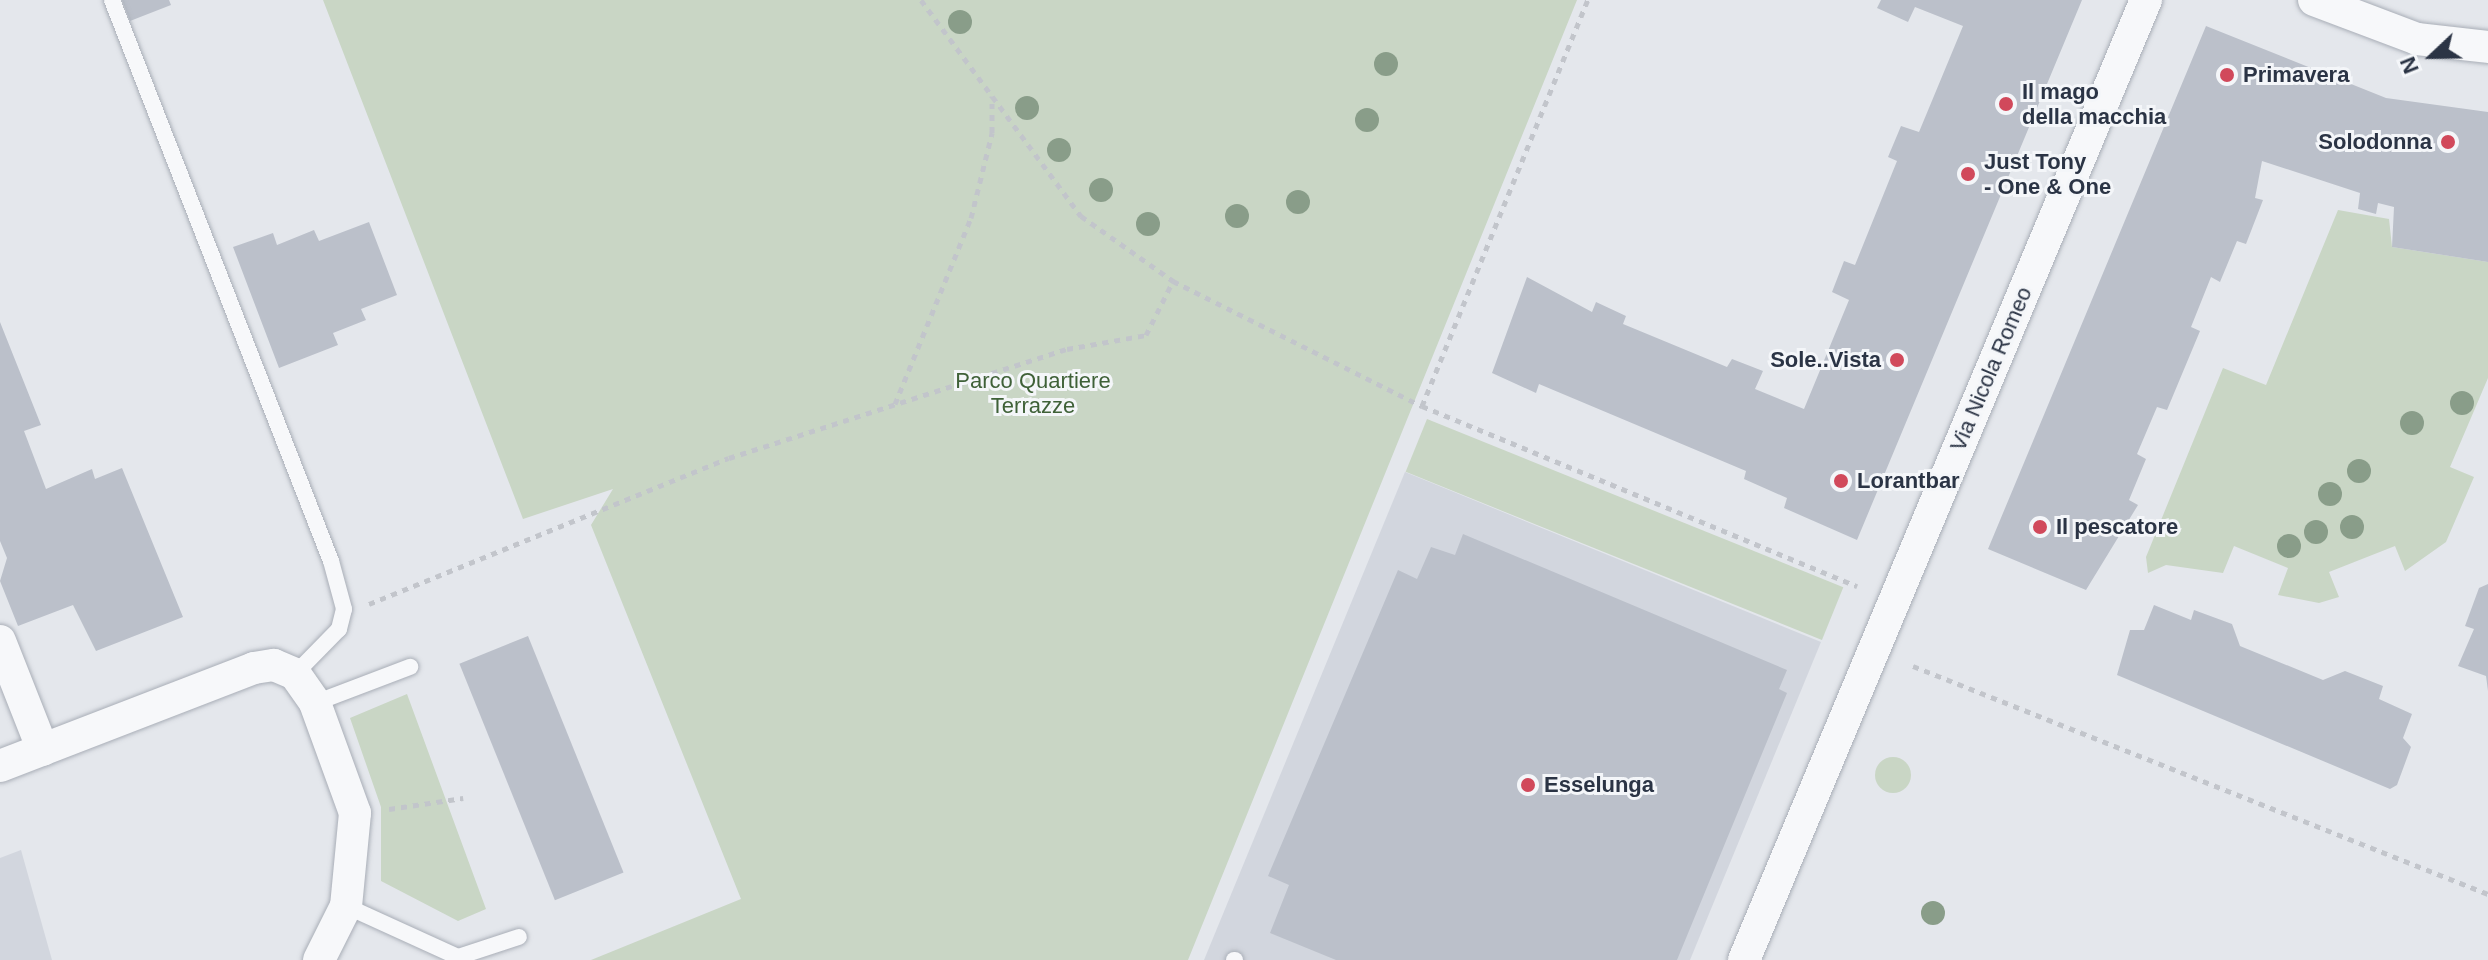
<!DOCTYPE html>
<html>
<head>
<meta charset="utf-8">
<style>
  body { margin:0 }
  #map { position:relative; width:2488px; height:960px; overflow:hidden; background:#e4e7ec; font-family:Helvetica,sans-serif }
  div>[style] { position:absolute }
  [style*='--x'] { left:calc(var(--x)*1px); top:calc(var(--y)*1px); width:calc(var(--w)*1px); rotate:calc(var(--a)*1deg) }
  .built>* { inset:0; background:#d2d6de }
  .green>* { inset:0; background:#c9d6c5; transform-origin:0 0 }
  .round { border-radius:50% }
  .building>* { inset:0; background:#bbc0ca; transform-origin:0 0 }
  .path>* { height:5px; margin-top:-2.5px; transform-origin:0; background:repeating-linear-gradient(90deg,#c2c5cb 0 6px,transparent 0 12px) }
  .roads { filter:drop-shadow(0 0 2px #a9aeb7) drop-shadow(0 0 2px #a9aeb7) }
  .lane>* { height:16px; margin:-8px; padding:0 8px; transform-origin:8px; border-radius:8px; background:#f7f8fa }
  .street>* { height:32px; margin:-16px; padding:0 16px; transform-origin:16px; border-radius:16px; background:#f7f8fa }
  .trees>* { width:24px; height:24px; margin:-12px; border-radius:50%; background:#899d89 }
  .dots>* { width:22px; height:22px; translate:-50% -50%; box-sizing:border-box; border:4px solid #f4f6f9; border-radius:50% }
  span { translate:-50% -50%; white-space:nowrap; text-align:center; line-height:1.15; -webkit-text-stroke:6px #f4f6f9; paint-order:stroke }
  .poi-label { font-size:22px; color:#2b3445; font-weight:700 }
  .left { translate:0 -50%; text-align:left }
  .right { translate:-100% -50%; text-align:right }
  .street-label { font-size:22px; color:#2b3445 }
  .park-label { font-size:22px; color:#3f6138 }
  .north { position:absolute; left:2392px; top:16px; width:80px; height:80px; -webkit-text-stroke:6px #f4f6f9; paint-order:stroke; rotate:248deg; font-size:22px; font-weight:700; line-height:32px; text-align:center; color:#2b3445 }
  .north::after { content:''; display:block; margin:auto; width:28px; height:36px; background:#2b3445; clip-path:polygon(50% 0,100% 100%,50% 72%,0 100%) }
</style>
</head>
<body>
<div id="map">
  <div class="built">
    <i style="clip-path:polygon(1405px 472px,1821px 642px,1690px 960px,1204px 960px)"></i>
    <i style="clip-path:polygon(21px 850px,52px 960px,0 960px,0 858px)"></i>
  </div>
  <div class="green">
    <i style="clip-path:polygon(323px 0,1577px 0,1188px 960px,591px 960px,741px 899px,591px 525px,613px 489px,523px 519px)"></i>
    <i style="clip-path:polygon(2338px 210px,2389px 219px,2392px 247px,2488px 262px,2488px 378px,2450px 467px,2474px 477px,2446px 542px,2405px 571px,2395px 546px,2329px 572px,2339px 597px,2319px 603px,2278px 595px,2288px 568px,2234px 546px,2223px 573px,2166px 565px,2148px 573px,2146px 557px,2223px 368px,2266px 385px)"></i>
    <i style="left:1427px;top:419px;width:449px;height:57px;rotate:22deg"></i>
    <i style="clip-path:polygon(407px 694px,486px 909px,458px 921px,381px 881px,381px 807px,350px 718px)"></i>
    <i class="round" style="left:1875px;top:757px;width:36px;height:36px"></i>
  </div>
  <div class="building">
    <i style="clip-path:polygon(122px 0,169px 0,171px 5px,130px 21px)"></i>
    <i style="clip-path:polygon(1881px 0,2082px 0,1857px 540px,1784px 508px,1787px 498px,1744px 479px,1746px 471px,1539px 384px,1536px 393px,1492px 373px,1527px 277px,1592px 312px,1596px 302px,1626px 316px,1623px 324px,1727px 367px,1732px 359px,1763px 371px,1755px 389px,1804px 409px,1849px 300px,1832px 292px,1844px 261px,1855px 265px,1897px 161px,1888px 157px,1901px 126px,1919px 132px,1963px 26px,1915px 7px,1908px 22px,1877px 8px)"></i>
    <i style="clip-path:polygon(2206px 26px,2386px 98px,2488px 112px,2488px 262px,2392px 247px,2394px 207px,2378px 203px,2376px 214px,2358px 209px,2360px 193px,2262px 161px,2255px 198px,2263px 200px,2246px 244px,2237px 241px,2220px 282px,2211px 277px,2191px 327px,2200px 331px,2167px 410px,2157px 407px,2137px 454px,2146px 459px,2129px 500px,2138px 505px,2086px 590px,1988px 549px)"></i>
    <i style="clip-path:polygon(369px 222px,397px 295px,361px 309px,366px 320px,333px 333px,338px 345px,279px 368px,233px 247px,273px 233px,277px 245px,314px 230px,319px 241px)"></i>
    <i style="clip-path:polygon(0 322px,41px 425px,24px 431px,46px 489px,92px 469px,95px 479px,122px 468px,183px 617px,96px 651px,73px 605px,18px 626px,0 581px,7px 558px,0 541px)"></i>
    <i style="clip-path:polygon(1463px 534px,1787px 670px,1779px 689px,1787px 693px,1677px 960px,1336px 960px,1270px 933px,1289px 885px,1268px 876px,1398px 570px,1417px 579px,1431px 547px,1455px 555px)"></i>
    <i style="clip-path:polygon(2488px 584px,2488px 691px,2486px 676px,2458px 666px,2474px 629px,2465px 626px,2479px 588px)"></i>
    <i style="clip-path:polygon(2154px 605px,2191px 620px,2194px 610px,2232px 624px,2240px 646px,2323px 680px,2345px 671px,2383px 686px,2379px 699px,2412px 714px,2403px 738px,2411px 747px,2397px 785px,2390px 789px,2117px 675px,2130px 630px,2144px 630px)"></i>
    <i style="left:528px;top:636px;width:255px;height:74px;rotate:68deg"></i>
  </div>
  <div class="path">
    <i style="--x:921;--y:0;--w:269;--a:53.5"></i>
    <i style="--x:1081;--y:216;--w:113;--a:35.2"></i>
    <i style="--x:895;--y:404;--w:201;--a:-67.8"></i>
    <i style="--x:971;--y:218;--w:88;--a:-76.1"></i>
    <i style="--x:992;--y:133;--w:37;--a:-90"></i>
    <i style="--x:1422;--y:406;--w:439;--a:-67.8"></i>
    <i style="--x:369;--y:604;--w:388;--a:-22.1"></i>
    <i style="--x:729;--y:458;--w:355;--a:-17.9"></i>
    <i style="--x:1067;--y:349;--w:80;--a:-10"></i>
    <i style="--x:1146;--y:335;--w:60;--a:-63.4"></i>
    <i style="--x:1173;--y:281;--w:279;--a:26.7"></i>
    <i style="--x:1422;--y:406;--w:471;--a:22.5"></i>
    <i style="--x:1913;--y:666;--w:619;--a:21.63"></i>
    <i style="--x:389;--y:809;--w:75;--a:-8.5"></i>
  </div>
  <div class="roads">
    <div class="lane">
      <i style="--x:112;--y:0;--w:602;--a:68.68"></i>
      <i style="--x:331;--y:561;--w:50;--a:74.8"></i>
      <i style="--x:344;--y:609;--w:21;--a:104"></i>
      <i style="--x:339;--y:629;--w:63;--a:134.4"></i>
      <i style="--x:315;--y:703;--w:102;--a:-20.8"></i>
      <i style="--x:346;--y:906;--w:123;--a:24.5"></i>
      <i style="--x:458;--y:957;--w:64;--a:-18.2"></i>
      <i style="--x:1234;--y:960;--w:1;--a:0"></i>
    </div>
    <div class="street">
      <i style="--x:2314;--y:0;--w:110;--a:20.7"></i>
      <i style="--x:2417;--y:39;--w:71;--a:6.4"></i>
      <i style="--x:0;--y:641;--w:117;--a:68.5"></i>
      <i style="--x:0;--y:766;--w:272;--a:-21.1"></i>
      <i style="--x:254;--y:668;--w:20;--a:-9"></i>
      <i style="--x:274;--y:665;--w:23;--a:23"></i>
      <i style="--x:295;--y:674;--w:35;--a:55"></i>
      <i style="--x:315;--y:703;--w:117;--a:70"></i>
      <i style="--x:355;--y:813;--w:93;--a:95.5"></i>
      <i style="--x:346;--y:906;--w:60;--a:116.6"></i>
      <i style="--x:1744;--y:960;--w:1041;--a:-67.28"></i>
    </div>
  </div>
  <div class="trees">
    <i style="left:960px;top:22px"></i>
    <i style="left:1386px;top:64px"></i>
    <i style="left:1027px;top:108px"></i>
    <i style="left:1367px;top:120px"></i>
    <i style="left:1059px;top:150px"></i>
    <i style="left:1101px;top:190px"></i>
    <i style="left:1298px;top:202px"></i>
    <i style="left:1237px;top:216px"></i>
    <i style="left:1148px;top:224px"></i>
    <i style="left:2462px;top:403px"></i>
    <i style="left:2412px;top:423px"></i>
    <i style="left:2359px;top:471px"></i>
    <i style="left:2330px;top:494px"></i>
    <i style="left:2352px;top:527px"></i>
    <i style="left:2316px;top:532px"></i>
    <i style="left:2289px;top:546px"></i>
    <i style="left:1933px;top:913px"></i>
  </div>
  <div class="dots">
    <i style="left:2227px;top:75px;background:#d1495b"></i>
    <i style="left:2006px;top:104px;background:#d1495b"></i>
    <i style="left:2448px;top:142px;background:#d1495b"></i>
    <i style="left:1968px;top:174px;background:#d1495b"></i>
    <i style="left:1897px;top:360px;background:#d1495b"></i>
    <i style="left:1841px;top:481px;background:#d1495b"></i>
    <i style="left:2040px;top:527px;background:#d1495b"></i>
    <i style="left:1528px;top:785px;background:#d1495b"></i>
  </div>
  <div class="poi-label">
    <span class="left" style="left:2243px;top:75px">Primavera</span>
    <span class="left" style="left:2022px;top:104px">Il mago<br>della macchia</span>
    <span class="right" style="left:2432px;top:142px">Solodonna</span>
    <span class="left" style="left:1984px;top:174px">Just Tony<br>- One &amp; One</span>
    <span class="right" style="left:1881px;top:360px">Sole..Vista</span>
    <span class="left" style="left:1857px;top:481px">Lorantbar</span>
    <span class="left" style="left:2056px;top:527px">Il pescatore</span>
    <span class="left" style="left:1544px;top:785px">Esselunga</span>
  </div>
  <div class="street-label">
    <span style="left:1991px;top:369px;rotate:-67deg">Via Nicola Romeo</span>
  </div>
  <div class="park-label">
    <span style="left:1033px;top:393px">Parco Quartiere<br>Terrazze</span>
  </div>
  <div class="north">N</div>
</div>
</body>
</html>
